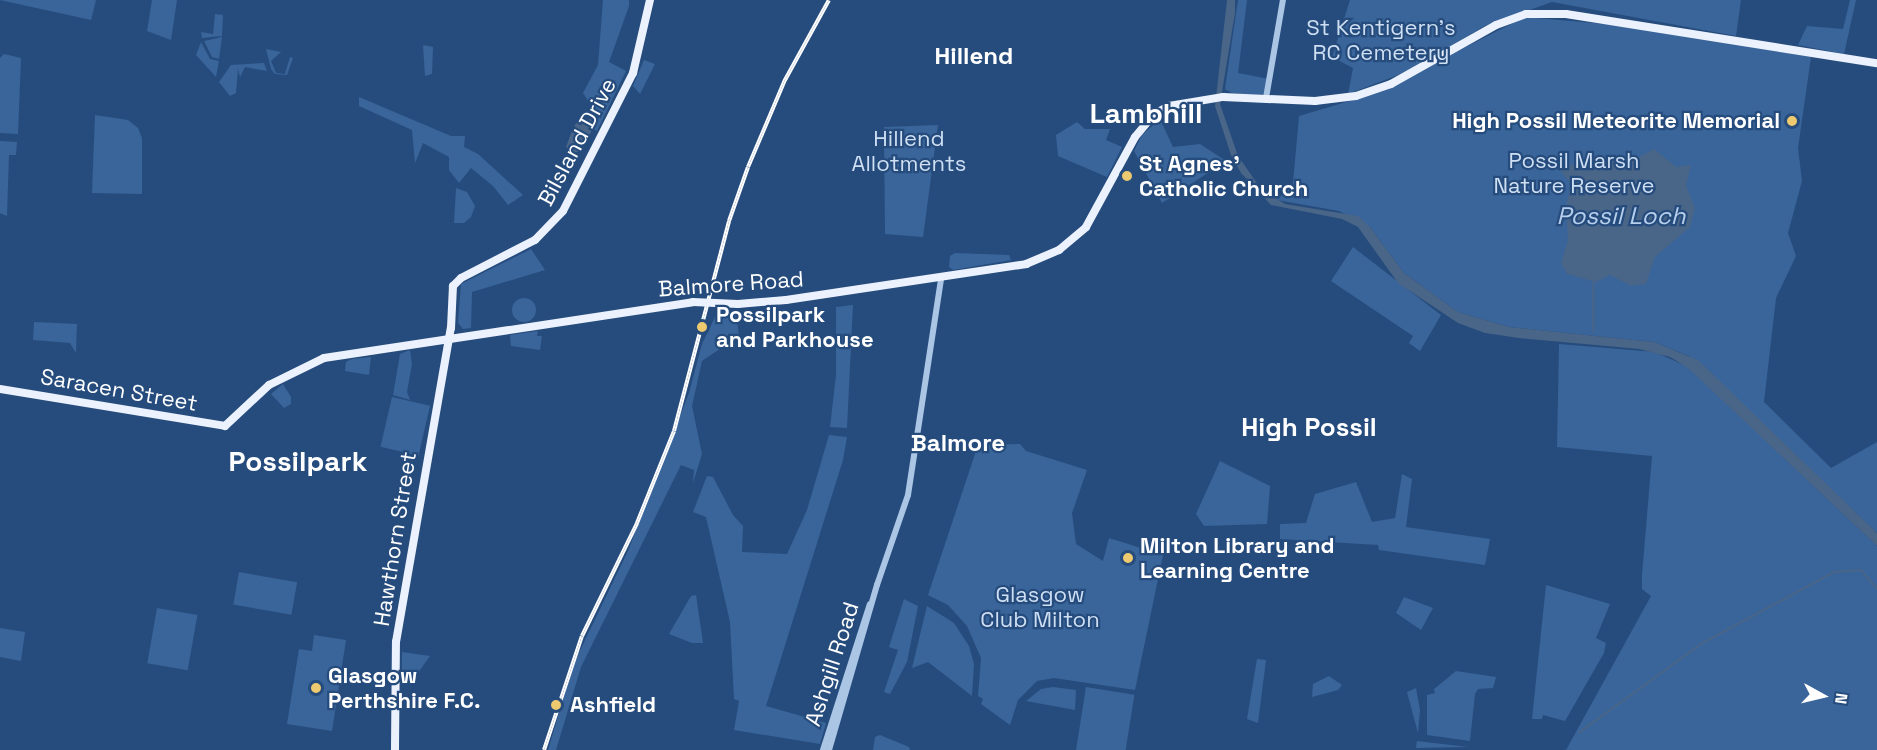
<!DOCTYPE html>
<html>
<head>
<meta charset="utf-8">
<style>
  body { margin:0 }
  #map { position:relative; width:1877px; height:750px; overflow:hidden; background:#264c7d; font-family:"Space Grotesk",sans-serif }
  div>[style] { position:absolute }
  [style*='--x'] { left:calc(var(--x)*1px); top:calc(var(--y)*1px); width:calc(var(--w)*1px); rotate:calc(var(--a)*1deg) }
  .green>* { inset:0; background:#3a659a; transform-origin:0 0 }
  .round { border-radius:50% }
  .water>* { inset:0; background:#496588 }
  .stream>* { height:1.5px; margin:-0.75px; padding:0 0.75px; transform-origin:0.75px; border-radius:0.75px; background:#496588 }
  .minor>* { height:6px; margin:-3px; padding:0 3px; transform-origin:3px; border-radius:3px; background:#abc5e5 }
  .major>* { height:8px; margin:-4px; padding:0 4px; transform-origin:4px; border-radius:4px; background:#ebf2fd }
  .rail>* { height:4px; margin-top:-2px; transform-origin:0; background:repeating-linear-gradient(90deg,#264c7d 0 4.5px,#fff 0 9px); box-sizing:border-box; border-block:2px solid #fff }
  .major-bridge>* { height:8px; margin:-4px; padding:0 4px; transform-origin:4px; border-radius:4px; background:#ebf2fd }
  .dots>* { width:16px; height:16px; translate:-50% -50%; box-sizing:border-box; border:3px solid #264c7d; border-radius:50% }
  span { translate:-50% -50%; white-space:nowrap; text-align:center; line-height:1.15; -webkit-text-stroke:4.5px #264c7d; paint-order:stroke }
  .park-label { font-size:22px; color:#cedff4 }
  .poi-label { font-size:22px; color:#fff; font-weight:700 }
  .right { translate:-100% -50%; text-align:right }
  .left { translate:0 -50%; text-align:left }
  .street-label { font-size:22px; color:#fff }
  .neighbourhood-label { font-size:24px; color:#fff; font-weight:700 }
  .water-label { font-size:24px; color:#b6cfec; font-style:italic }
  .quarter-label { font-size:26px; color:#fff; font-weight:700 }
  .district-label { font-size:28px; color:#fff; font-weight:700 }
  .north { position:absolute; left:1793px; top:666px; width:60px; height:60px; -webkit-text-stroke:4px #264c7d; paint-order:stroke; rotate:98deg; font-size:16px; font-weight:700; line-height:24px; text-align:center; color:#fff }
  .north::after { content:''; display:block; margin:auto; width:21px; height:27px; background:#fff; clip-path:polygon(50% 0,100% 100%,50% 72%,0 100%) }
</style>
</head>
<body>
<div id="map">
  <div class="green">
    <i style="clip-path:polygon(0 0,96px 0,91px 20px)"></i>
    <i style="clip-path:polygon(152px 0,177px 0,171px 40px,147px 31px)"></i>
    <i style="clip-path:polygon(603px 0,629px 0,629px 6px,609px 62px,626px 71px,597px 131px,593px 129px,599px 117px,583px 93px,598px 65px)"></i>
    <i style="clip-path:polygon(1238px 0,1247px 0,1238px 73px,1269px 79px,1266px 96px,1232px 93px,1225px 89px)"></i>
    <i style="clip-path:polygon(1350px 0,1741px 0,1736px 36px,1552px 2px,1485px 26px,1406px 72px,1348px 94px,1353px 68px,1332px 57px)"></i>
    <i style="clip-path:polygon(1850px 0,1856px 0,1844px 54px,1798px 45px,1807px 26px,1843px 29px)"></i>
    <i style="clip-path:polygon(215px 14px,223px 15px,222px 36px,202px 38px,201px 32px,213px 34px)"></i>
    <i style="clip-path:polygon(1525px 17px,1628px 26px,1811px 57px,1798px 148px,1802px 181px,1788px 233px,1796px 256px,1776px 298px,1764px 402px,1831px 468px,1877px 442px,1877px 533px,1689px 356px,1654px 342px,1509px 327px,1458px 312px,1404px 273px,1370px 227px,1339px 211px,1277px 200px,1293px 183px,1299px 116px,1373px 94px)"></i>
    <i style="clip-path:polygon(222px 37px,219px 59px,212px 57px,204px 41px)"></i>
    <i style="clip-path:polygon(201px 42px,210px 59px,219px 61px,216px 77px,196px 55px)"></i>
    <i style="clip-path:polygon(423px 45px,433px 47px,432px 74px,425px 76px)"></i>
    <i style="clip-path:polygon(266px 49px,281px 52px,271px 61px,276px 73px,285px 74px,290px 57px,293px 58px,287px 75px,275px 74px,271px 69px)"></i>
    <i style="clip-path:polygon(4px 54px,21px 58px,18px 134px,0 133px,0 58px)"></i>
    <i style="clip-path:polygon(644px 60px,655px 64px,640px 94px,633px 86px)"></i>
    <i style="clip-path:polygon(264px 63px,267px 71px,245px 67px,240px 77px,238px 69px,236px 93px,230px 96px,219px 82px,231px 65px)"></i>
    <i style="clip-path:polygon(359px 97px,451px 136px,465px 136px,464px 147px,478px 154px,523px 195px,508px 205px,493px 186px,471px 168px,459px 183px,449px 170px,449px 157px,423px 143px,415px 163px,412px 130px,359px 106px)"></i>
    <i style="clip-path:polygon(95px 115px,128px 120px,138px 128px,142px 138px,142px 194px,92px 193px)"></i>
    <i style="clip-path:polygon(1160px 119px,1173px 147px,1200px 144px,1226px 161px,1162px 203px,1134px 151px,1142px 135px)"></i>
    <i style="clip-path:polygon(1077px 122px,1085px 129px,1110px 129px,1106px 140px,1122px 147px,1107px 177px,1058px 156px,1056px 135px)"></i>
    <i style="clip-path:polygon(938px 125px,923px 237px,885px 234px,884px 127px)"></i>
    <i style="clip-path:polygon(0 141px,17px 142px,16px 155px,9px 155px,7px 216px,0 213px)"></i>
    <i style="clip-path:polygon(456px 188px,467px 192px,475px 206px,471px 217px,464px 223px,454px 223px)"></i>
    <i style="clip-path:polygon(1353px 247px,1441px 315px,1420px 351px,1409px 343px,1413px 336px,1331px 281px)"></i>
    <i style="clip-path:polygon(531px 249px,545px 270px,472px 292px,471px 328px,463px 329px,458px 323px,461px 284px)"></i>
    <i style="clip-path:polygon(955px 253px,1009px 255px,1011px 260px,953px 270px,949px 267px,950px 256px)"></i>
    <i class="round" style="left:512px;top:298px;width:24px;height:24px"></i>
    <i style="clip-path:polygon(853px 305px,847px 428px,830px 427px,836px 375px,836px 307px)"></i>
    <i style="clip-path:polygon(736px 312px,739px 336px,702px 361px,692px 406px,702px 454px,693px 483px,694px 470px,681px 465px,581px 667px,556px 750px,548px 750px,574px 663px,628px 551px,689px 393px,702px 344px,717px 313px)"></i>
    <i style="clip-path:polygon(34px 322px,77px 324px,76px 353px,70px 343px,33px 340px)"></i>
    <i style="clip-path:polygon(538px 331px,537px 336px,542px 336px,540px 350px,511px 346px,510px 335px)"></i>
    <i style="clip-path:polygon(1559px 344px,1655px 352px,1688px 367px,1877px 546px,1877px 750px,1566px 750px,1651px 596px,1642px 589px,1642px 575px,1652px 456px,1557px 447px)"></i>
    <i style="clip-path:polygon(410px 350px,412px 364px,407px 392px,410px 400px,393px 395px,400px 354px)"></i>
    <i style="clip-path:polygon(371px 357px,369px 375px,345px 371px,346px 362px,352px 359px)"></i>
    <i style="clip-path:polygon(283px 384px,291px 397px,291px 404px,284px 408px,271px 394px)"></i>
    <i style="left:392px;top:397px;width:39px;height:51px;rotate:13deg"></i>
    <i style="clip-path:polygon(829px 435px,847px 437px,843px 460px,766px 706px,826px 723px,820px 744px,734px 730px,739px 701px,734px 699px,730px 622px,706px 517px,693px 512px,707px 476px,713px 477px,733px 515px,743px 526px,742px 552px,787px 554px,807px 510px)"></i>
    <i style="clip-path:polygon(1020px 444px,1026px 451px,1087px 470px,1072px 513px,1076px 544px,1103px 561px,1109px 538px,1163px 555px,1135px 690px,1054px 678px,1037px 681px,1018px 700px,1010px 725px,981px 704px,983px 699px,978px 696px,981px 658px,967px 626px,948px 605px,928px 595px,978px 445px)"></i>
    <i style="clip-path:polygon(1220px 461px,1270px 486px,1267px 524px,1204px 526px,1196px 514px)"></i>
    <i style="clip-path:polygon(1402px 474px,1412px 479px,1406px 527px,1490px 539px,1485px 565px,1379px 550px,1378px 545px,1280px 539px,1280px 524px,1306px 523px,1315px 494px,1356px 482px,1372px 522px,1395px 518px)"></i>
    <i style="left:239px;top:572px;width:59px;height:33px;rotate:10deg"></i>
    <i style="clip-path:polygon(1546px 585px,1610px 604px,1596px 638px,1606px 643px,1604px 653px,1565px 721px,1543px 715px,1542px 719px,1532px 719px)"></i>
    <i style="clip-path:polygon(696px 595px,703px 643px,692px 643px,669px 634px,691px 596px)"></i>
    <i style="clip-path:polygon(1404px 597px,1433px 608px,1421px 630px,1396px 613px)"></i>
    <i style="clip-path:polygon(904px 599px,918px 606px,907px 662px,890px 694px,884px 692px,898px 650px,889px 647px)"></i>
    <i style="clip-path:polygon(927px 606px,954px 623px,969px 646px,974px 664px,972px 696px,928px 662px,912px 668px)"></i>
    <i style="left:157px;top:608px;width:41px;height:56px;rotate:10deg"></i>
    <i style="clip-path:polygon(0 628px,25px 632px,21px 661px,0 657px)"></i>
    <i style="clip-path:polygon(314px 635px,346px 640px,332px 731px,287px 724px,299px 649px,312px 651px)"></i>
    <i style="clip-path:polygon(402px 652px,430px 656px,415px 677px,402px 685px)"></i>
    <i style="clip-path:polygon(1257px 659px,1266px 660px,1258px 723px,1247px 719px)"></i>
    <i style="clip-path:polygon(1456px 671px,1496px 677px,1493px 688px,1478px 689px,1475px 694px,1470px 741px,1427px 735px,1427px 695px,1435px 693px,1434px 689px)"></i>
    <i style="clip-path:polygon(1329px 676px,1342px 685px,1338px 690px,1312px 697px,1313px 684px)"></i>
    <i style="clip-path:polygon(1053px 687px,1076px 690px,1075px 710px,1026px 701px,1041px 689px)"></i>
    <i style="left:1086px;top:687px;width:49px;height:64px;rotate:9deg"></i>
    <i style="clip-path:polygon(1416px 688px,1420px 710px,1418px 733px,1407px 692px)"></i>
    <i style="clip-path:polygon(880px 735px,909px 747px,910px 750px,873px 750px,875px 737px)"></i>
    <i style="clip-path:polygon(1417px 741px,1468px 747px,1416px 748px)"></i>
  </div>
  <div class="water">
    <i style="clip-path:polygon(1227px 0,1235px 0,1235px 13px,1220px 104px,1238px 156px,1261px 189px,1285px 204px,1358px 216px,1370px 227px,1404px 273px,1458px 312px,1509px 327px,1654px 342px,1698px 360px,1877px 533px,1877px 546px,1688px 368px,1670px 357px,1639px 349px,1519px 338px,1485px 333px,1458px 323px,1398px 283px,1358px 227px,1342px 219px,1271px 205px,1241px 173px,1231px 155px,1215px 106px)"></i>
    <i style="clip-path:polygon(591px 119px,593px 126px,588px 140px,578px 152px,572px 152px,566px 147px,573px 128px,577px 122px)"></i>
    <i style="clip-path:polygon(1654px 149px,1676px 167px,1691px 165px,1686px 186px,1695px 208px,1690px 227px,1655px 257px,1646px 284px,1631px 286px,1610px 275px,1596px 282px,1567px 274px,1561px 263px,1568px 240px,1566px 207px,1571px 184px,1560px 170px,1584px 159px,1628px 163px)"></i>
  </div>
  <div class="stream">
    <i style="--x:1594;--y:281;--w:50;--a:90"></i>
    <i style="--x:1580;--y:732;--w:150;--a:-36"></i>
    <i style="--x:1701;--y:644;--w:151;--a:-28.4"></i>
    <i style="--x:1834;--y:572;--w:27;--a:-4"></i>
    <i style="--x:1861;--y:570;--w:24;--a:48"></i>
  </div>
  <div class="minor">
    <i style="--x:1266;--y:98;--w:99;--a:-80.2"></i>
    <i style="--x:823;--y:750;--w:153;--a:-72.2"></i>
    <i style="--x:829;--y:750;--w:172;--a:-73.8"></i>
    <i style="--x:877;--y:585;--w:95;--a:-71"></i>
    <i style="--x:908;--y:495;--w:219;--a:-81.3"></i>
  </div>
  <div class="major">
    <i style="--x:738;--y:304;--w:48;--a:-4.8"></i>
    <i style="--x:786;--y:300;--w:243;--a:-8.5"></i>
    <i style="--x:1026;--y:264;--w:36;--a:-23"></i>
    <i style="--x:1059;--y:250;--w:35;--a:-40"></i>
    <i style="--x:1086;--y:227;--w:102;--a:-61.4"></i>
    <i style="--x:1135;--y:137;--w:30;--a:-50"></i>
    <i style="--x:1154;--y:114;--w:17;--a:-28"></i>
    <i style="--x:1169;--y:106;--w:55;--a:-9.5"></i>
    <i style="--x:1223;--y:97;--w:92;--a:2.5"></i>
    <i style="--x:1315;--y:101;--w:41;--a:-7"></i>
    <i style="--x:1356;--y:96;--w:37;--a:-19"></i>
    <i style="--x:1391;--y:84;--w:120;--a:-29.3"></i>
    <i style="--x:1496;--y:25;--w:32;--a:-20"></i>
    <i style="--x:1526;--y:14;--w:40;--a:0"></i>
    <i style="--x:1566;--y:14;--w:315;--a:9"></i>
    <i style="--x:0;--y:389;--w:228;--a:9.3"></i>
    <i style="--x:225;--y:426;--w:60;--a:-43"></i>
    <i style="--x:269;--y:385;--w:61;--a:-26.1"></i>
    <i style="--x:324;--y:358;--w:373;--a:-8.6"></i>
    <i style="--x:395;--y:750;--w:108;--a:-89.5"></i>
    <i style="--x:396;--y:642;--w:319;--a:-80.1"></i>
    <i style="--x:451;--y:328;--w:42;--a:-87.3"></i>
    <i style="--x:453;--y:286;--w:11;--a:-45"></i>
    <i style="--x:461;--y:278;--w:83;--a:-27.2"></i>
    <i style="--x:535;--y:240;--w:40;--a:-46"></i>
    <i style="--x:563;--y:211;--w:155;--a:-63.1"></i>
    <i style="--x:633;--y:73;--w:75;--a:-76.9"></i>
  </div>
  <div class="rail">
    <i style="--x:544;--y:750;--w:120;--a:-71.6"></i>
    <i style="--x:582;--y:636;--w:126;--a:-64"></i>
    <i style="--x:637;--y:523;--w:99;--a:-68.1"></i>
    <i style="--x:674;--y:431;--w:217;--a:-75.3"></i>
    <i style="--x:729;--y:221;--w:57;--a:-70.6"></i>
    <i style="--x:748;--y:167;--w:95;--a:-67"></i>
    <i style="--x:785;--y:80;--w:91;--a:-61.2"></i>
  </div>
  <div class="major-bridge">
    <i style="--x:693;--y:302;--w:45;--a:2.5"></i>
  </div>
  <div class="dots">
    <i style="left:1792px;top:121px;background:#edc970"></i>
    <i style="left:1127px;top:176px;background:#edc970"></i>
    <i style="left:702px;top:327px;background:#edc970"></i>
    <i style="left:1128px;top:558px;background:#edc970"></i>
    <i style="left:316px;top:688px;background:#edc970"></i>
    <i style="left:556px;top:705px;background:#edc970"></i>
  </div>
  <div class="park-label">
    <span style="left:1381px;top:40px">St Kentigern's<br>RC Cemetery</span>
    <span style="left:909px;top:151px">Hillend<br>Allotments</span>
    <span style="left:1574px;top:173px">Possil Marsh<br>Nature Reserve</span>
    <span style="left:1040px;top:607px">Glasgow<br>Club Milton</span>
  </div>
  <div class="poi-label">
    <span class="right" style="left:1780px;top:121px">High Possil Meteorite Memorial</span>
    <span class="left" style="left:1139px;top:176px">St Agnes'<br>Catholic Church</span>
    <span class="left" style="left:716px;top:327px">Possilpark<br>and Parkhouse</span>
    <span class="left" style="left:1140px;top:558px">Milton Library and<br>Learning Centre</span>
    <span class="left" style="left:328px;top:688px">Glasgow<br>Perthshire F.C.</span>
    <span class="left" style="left:570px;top:705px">Ashfield</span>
  </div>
  <div class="street-label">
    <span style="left:577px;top:142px;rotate:-62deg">Bilsland Drive</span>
    <span style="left:731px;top:284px;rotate:-4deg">Balmore Road</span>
    <span style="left:119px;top:390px;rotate:10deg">Saracen Street</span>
    <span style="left:395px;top:539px;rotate:-81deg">Hawthorn Street</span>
    <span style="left:832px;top:664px;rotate:-72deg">Ashgill Road</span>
  </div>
  <div class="neighbourhood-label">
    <span style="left:974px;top:56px">Hillend</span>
    <span style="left:958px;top:443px">Balmore</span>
  </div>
  <div class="water-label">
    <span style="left:1621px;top:216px">Possil Loch</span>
  </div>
  <div class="quarter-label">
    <span style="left:1309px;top:428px">High Possil</span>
  </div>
  <div class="district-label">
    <span style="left:1146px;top:113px">Lambhill</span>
    <span style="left:298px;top:461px">Possilpark</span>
  </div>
  <div class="north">N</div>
</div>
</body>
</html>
